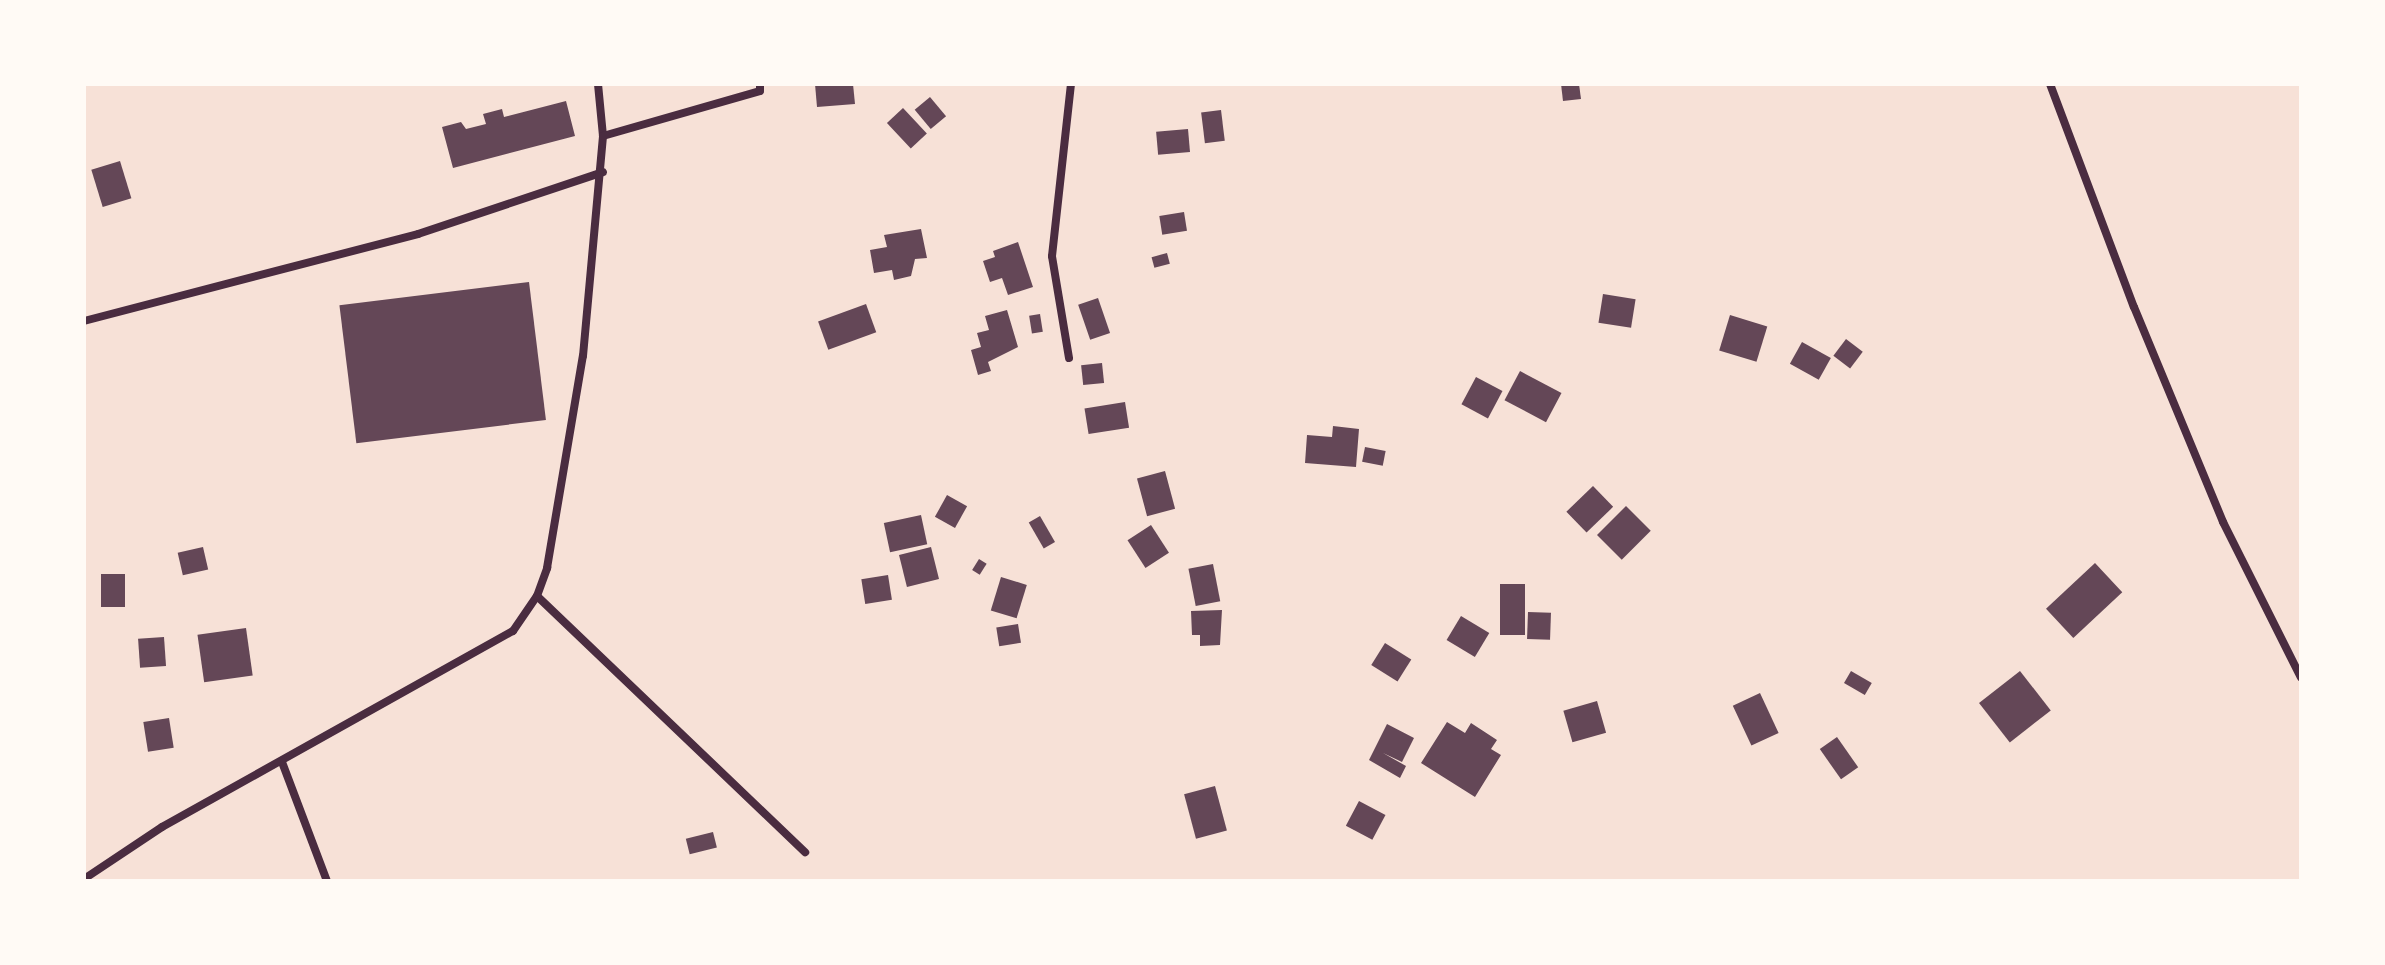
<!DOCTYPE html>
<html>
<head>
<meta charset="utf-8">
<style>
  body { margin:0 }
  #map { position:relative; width:2385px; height:965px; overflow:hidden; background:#f7e1d7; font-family:Commissioner,sans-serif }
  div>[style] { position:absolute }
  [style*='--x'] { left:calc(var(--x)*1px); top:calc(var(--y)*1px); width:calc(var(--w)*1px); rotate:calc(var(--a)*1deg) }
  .building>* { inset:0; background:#644757; transform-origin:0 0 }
  .minor>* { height:8px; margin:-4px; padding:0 4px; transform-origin:4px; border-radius:4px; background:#4a2c40 }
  span { translate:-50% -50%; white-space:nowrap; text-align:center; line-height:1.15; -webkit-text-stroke:8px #fffaf5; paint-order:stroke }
  .frame { position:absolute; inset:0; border:86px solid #fffaf5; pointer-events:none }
</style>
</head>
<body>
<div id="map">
  <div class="building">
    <i style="clip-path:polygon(815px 84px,853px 84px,855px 104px,817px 107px)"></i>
    <i style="clip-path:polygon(1561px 84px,1579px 84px,1581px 99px,1563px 101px)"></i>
    <i style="left:930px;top:97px;width:25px;height:20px;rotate:50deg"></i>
    <i style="clip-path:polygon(566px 101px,575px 136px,453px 168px,442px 127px,461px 122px,466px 129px,486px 124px,483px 114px,502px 109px,504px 117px)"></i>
    <i style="left:903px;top:108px;width:35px;height:22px;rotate:47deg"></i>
    <i style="left:1221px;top:110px;width:31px;height:20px;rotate:83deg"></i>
    <i style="left:1188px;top:129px;width:23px;height:32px;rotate:85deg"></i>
    <i style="left:120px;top:161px;width:39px;height:30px;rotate:73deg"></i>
    <i style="left:1184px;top:212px;width:19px;height:25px;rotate:81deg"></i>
    <i style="clip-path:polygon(921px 229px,927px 258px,915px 259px,911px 276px,894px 280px,892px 270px,874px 273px,870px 250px,887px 247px,884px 235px)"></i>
    <i style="clip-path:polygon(1018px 242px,1033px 287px,1008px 295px,1002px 278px,990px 282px,983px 261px,995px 257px,993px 251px)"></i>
    <i style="left:1167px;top:253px;width:11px;height:16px;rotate:75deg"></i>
    <i style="left:529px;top:282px;width:139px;height:191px;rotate:83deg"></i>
    <i style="left:1603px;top:294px;width:33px;height:29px;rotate:9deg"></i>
    <i style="left:1098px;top:298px;width:37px;height:21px;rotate:71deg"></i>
    <i style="left:866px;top:304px;width:30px;height:51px;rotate:70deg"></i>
    <i style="clip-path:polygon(1007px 310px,1018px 347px,988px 362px,991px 371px,978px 375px,971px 350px,981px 347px,977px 333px,989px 330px,985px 316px)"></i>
    <i style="left:1040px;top:314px;width:18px;height:11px;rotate:81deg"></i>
    <i style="left:1730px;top:315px;width:39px;height:37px;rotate:17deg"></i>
    <i style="left:1846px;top:339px;width:21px;height:21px;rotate:37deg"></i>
    <i style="left:1802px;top:342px;width:33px;height:25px;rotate:29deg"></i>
    <i style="left:1102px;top:363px;width:20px;height:21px;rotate:84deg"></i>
    <i style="left:1520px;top:371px;width:47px;height:33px;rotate:28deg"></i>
    <i style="left:1476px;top:377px;width:30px;height:31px;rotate:28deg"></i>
    <i style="left:1125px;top:402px;width:26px;height:41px;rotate:81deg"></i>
    <i style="clip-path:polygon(1333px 426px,1359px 429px,1356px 467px,1305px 463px,1307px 435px,1332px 437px)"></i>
    <i style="left:1365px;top:447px;width:21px;height:15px;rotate:11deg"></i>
    <i style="left:1165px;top:471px;width:39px;height:29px;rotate:75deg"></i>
    <i style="left:1593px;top:486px;width:29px;height:37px;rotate:46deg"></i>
    <i style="left:947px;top:495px;width:23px;height:25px;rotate:29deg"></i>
    <i style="left:1626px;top:506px;width:35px;height:41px;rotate:45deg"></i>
    <i style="left:921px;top:515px;width:30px;height:38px;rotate:78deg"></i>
    <i style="left:1040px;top:516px;width:30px;height:13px;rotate:60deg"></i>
    <i style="left:1151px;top:525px;width:33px;height:28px;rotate:57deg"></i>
    <i style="left:203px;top:547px;width:23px;height:26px;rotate:77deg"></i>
    <i style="left:931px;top:547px;width:33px;height:33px;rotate:76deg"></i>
    <i style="left:979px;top:559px;width:9px;height:13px;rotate:32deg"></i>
    <i style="left:2095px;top:563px;width:40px;height:67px;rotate:47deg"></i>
    <i style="left:1213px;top:564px;width:38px;height:25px;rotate:79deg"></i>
    <i style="left:101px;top:574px;width:24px;height:33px"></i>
    <i style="left:888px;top:575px;width:25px;height:27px;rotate:81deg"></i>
    <i style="left:1001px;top:577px;width:27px;height:35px;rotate:17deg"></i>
    <i style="left:1500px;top:584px;width:25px;height:51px"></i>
    <i style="clip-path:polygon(1222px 610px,1220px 645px,1200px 646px,1200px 635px,1192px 635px,1191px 611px)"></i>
    <i style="left:1528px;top:612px;width:23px;height:27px;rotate:2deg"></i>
    <i style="left:1461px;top:616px;width:33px;height:28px;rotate:31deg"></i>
    <i style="left:1018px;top:624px;width:19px;height:22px;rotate:81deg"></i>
    <i style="left:246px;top:628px;width:48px;height:49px;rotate:82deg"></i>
    <i style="left:164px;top:637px;width:29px;height:26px;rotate:86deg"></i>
    <i style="left:1385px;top:643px;width:31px;height:26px;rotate:32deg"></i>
    <i style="left:1851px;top:671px;width:24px;height:14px;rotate:30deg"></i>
    <i style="left:2020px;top:671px;width:50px;height:52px;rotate:52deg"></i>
    <i style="left:1760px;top:693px;width:44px;height:30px;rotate:65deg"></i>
    <i style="left:1597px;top:701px;width:33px;height:35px;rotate:74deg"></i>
    <i style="left:169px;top:718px;width:30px;height:26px;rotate:81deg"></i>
    <i style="clip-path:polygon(1447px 722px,1465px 733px,1471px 723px,1497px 740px,1491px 749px,1501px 755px,1475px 797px,1421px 763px)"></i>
    <i style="clip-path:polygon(1387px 724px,1414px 738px,1402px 762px,1383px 753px,1406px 766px,1400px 778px,1369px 760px)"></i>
    <i style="left:1837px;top:737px;width:37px;height:21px;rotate:55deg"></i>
    <i style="left:1215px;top:786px;width:46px;height:32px;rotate:75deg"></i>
    <i style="left:1359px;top:801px;width:30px;height:28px;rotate:28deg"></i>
    <i style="left:713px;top:832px;width:16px;height:28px;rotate:76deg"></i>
  </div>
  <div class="minor">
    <i style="--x:598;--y:84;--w:52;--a:84.5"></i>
    <i style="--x:2050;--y:84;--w:238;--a:69.4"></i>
    <i style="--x:2134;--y:307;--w:233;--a:67.5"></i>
    <i style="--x:2223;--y:522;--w:174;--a:63.4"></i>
    <i style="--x:84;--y:321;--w:345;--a:-14.6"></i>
    <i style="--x:418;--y:234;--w:195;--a:-18.5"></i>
    <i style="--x:1069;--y:358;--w:103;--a:-99.5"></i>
    <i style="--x:1052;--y:256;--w:173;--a:-83.7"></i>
    <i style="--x:537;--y:596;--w:371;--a:43.7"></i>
    <i style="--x:282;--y:762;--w:127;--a:69.3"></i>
    <i style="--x:84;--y:879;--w:94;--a:-33.7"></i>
    <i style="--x:162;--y:827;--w:402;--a:-29.2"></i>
    <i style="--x:513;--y:631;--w:42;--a:-55.6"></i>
    <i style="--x:537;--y:596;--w:30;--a:-70"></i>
    <i style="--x:547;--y:568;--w:215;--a:-80.4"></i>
    <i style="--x:583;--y:356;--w:221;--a:-84.8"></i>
    <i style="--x:603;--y:136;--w:163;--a:-16"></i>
    <i style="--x:760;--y:91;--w:7;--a:-90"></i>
  </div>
  <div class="frame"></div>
</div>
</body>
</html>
